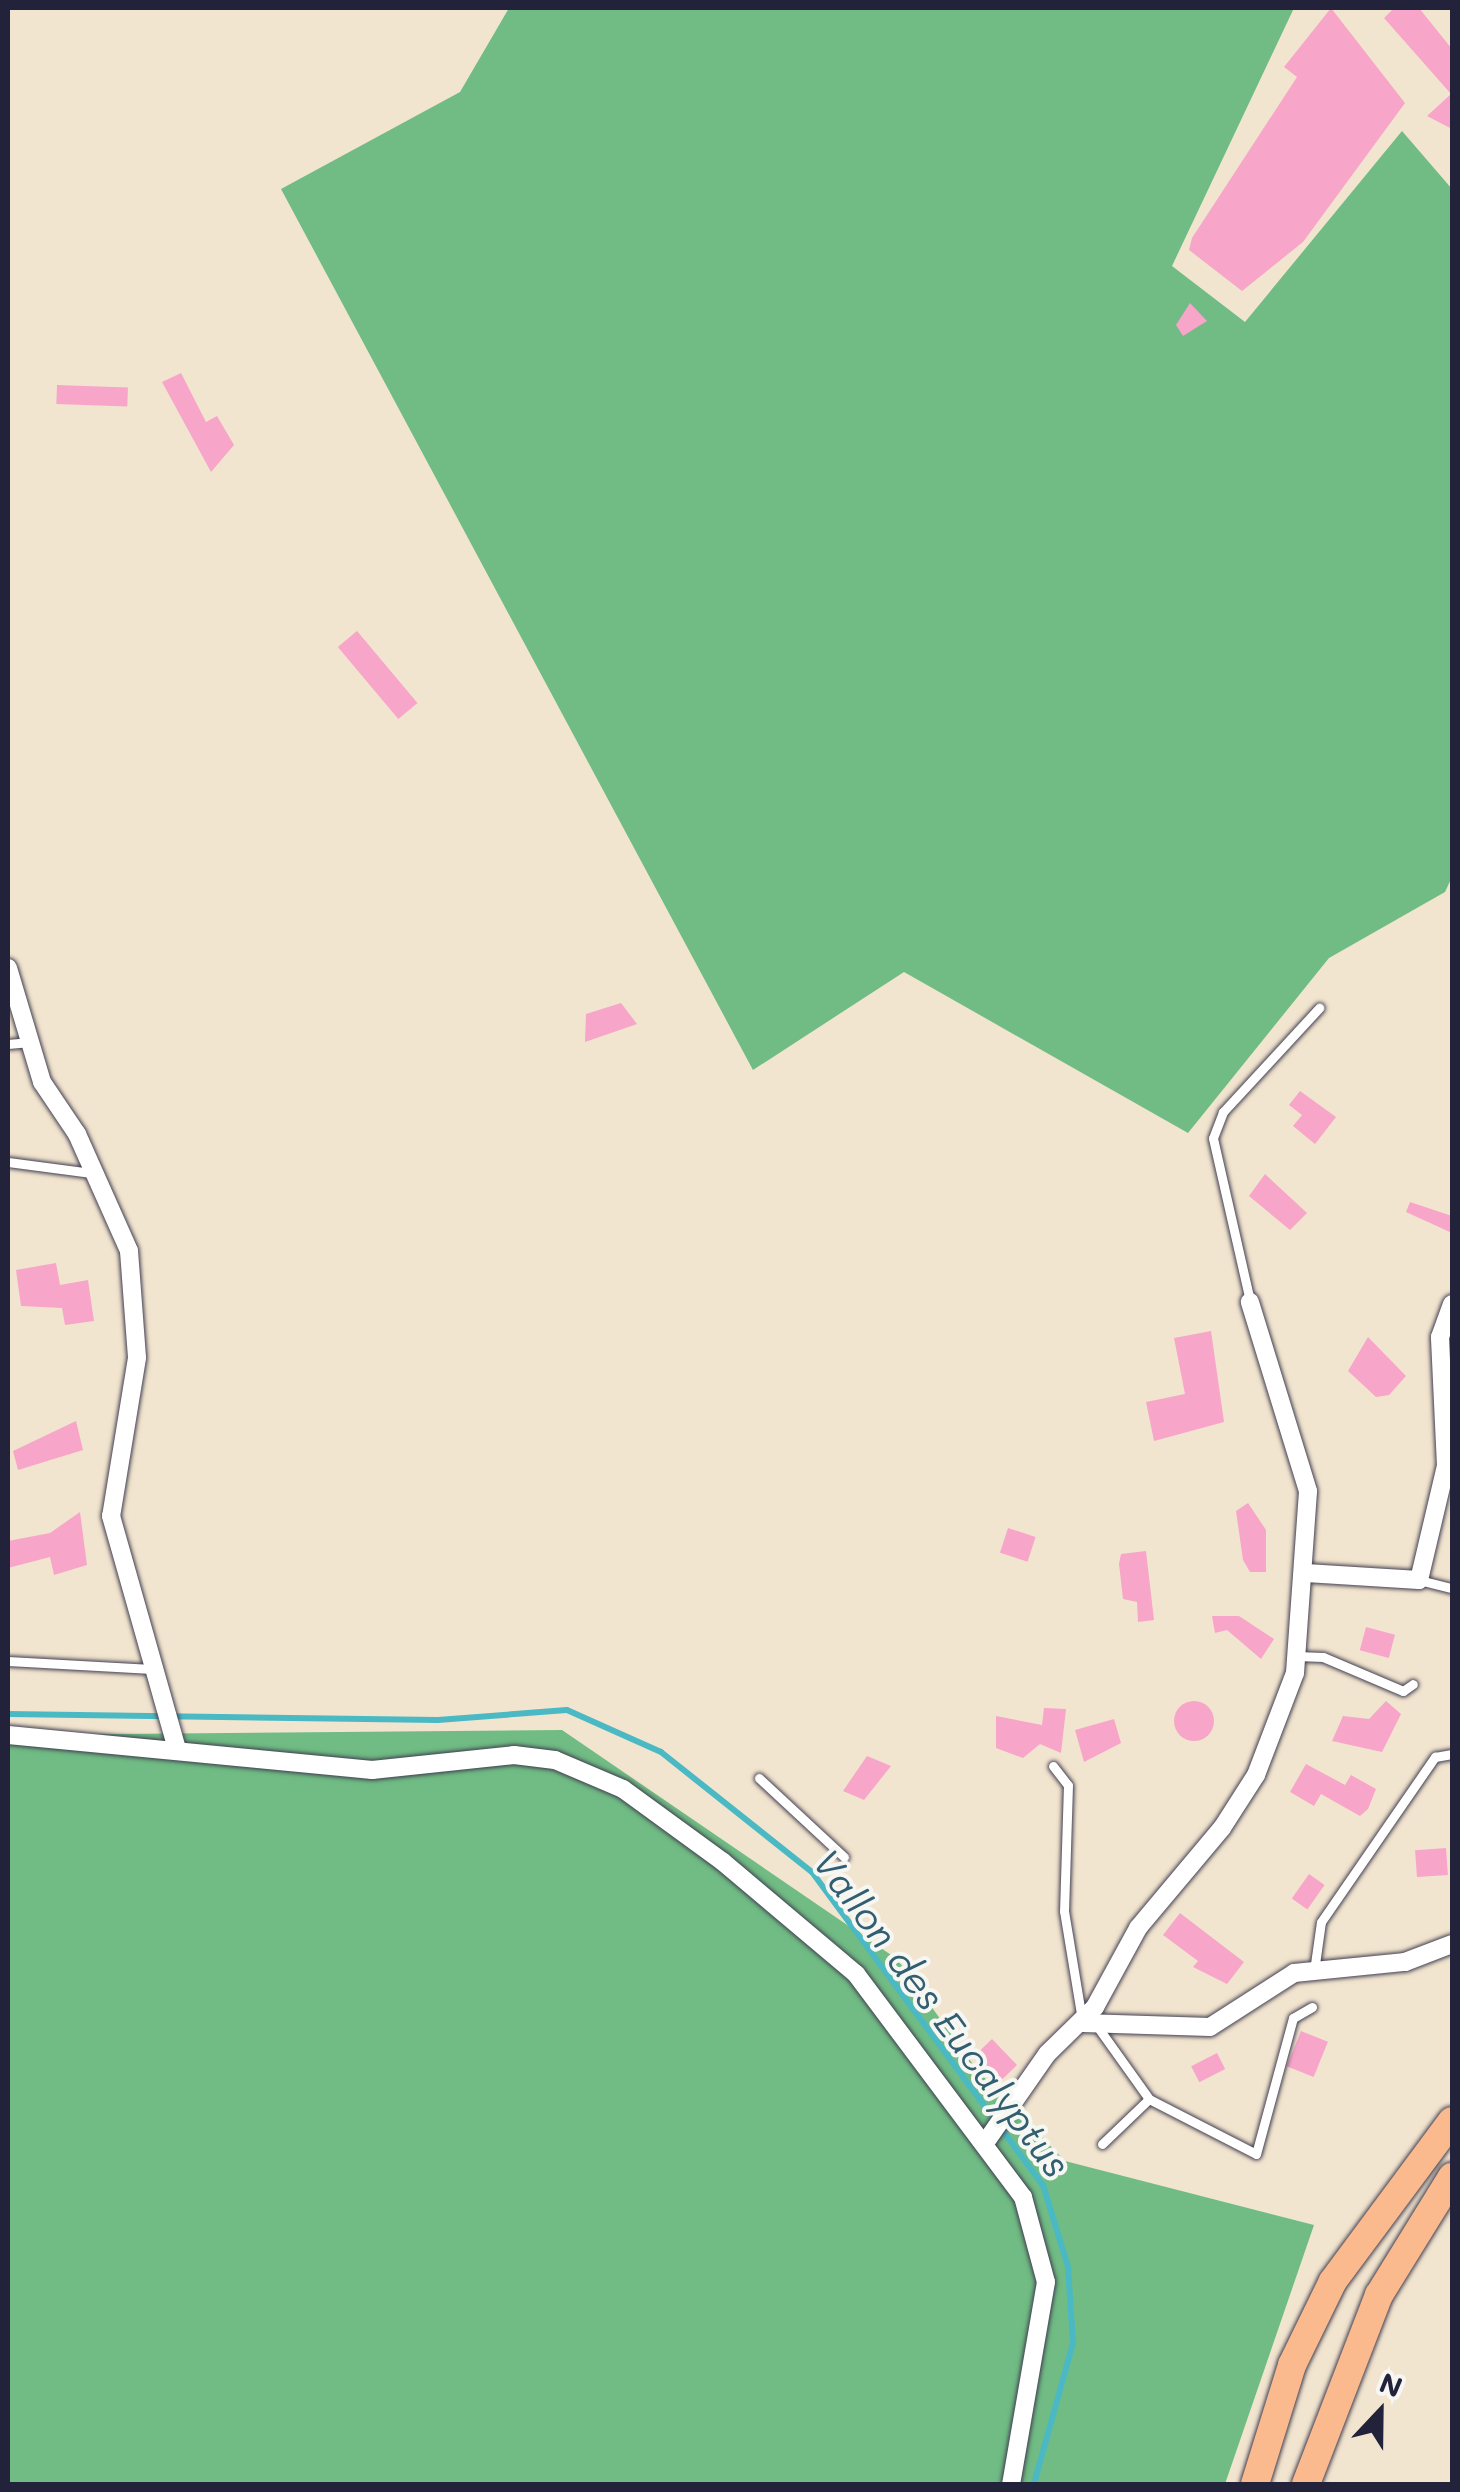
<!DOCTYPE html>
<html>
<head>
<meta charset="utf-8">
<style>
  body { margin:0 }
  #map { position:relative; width:1460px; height:2492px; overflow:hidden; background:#f2e5cf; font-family:Mali,sans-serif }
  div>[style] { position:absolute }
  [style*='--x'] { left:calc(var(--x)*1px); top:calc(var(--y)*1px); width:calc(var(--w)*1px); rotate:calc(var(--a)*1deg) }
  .forest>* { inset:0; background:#70bc84 }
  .stream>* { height:6px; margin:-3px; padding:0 3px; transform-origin:3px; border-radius:3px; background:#4bb9c4 }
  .building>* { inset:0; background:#f7a5c9; transform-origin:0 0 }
  .round { border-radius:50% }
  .roads { filter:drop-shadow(0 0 2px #413f51) drop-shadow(0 0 2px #413f51) }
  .lane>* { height:9px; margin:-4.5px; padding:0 4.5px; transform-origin:4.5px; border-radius:4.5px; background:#fff }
  .street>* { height:18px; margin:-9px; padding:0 9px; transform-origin:9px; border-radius:9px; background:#fff }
  .primary>* { height:28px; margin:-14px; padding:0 14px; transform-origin:14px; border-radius:14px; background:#fbba8d }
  span { translate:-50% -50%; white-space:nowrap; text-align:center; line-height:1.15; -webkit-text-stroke:8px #f6f6f2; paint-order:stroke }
  .water-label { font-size:38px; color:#325e72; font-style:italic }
  .frame { position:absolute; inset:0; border:10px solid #22223b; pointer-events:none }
  .north { position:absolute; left:1330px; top:2362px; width:100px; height:100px; -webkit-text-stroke:8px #f6f6f2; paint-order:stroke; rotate:22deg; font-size:28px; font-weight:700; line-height:40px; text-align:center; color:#22223b }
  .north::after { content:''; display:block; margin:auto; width:35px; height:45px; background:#22223b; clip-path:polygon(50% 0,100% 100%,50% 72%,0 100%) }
</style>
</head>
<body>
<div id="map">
  <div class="forest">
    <i style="clip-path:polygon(509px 8px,1294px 8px,1172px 266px,1245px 322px,1402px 131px,1452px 189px,1452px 877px,1445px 892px,1329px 958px,1188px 1133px,904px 972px,753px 1070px,281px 189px,460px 92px)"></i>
    <i style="clip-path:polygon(562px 1730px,897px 1959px,977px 2070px,1065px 2161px,1314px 2225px,1225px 2484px,8px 2484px,8px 1735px)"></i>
  </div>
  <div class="stream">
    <i style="--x:8;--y:1714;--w:430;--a:0.8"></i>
    <i style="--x:438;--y:1720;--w:129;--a:-4.4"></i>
    <i style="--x:567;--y:1710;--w:103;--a:24.1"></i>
    <i style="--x:661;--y:1752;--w:193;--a:38.5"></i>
    <i style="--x:812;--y:1872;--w:389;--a:53.6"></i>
    <i style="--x:1043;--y:2185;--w:86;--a:73"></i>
    <i style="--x:1068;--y:2267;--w:76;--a:86.2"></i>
    <i style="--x:1073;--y:2343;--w:146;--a:105.5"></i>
  </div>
  <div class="building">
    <i style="clip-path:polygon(1331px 8px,1405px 103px,1303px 242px,1242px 291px,1189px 250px,1192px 238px,1297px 77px,1284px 67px)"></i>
    <i style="clip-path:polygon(1394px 8px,1419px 8px,1452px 49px,1452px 129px,1427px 116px,1451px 94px,1384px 18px)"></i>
    <i style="clip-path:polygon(1190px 303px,1207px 321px,1183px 336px,1176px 325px)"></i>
    <i style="clip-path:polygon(181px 373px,206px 422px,217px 416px,234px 445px,211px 472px,162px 382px)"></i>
    <i style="left:57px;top:385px;width:71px;height:19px;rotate:2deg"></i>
    <i style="left:357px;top:631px;width:94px;height:25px;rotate:50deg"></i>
    <i style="clip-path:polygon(621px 1003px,637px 1024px,585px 1042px,586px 1014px)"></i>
    <i style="clip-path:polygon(1300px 1091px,1336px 1117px,1315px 1144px,1293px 1126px,1302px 1115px,1289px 1105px)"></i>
    <i style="clip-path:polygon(1265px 1174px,1307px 1213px,1290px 1230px,1249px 1196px)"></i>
    <i style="clip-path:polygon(1410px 1202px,1452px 1216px,1452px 1233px,1406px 1212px)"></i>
    <i style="clip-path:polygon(56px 1263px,60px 1285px,88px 1280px,94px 1321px,65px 1325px,62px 1308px,21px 1306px,16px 1270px)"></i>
    <i style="clip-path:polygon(1211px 1331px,1224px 1422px,1154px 1441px,1146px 1402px,1185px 1394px,1174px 1338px)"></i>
    <i style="clip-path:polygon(1368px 1337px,1406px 1376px,1389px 1395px,1376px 1397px,1348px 1371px)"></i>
    <i style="clip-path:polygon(76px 1421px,83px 1450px,18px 1470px,13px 1451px)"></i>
    <i style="clip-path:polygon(1248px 1503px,1266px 1530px,1266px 1572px,1250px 1572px,1243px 1560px,1236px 1511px)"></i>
    <i style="clip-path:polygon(80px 1512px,87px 1565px,54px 1575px,50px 1557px,8px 1568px,8px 1541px,50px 1533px)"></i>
    <i style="left:1008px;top:1528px;width:29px;height:26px;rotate:18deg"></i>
    <i style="clip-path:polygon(1146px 1551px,1154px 1620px,1138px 1622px,1137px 1602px,1123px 1599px,1119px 1564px,1121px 1554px)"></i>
    <i style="clip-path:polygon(1212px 1616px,1239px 1616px,1274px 1639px,1261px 1659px,1227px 1630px,1215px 1633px)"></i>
    <i style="left:1366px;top:1627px;width:30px;height:24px;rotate:15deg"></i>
    <i class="round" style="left:1174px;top:1701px;width:40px;height:40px"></i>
    <i style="clip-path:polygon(1386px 1701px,1401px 1714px,1382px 1752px,1332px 1741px,1343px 1716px,1369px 1719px)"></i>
    <i style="clip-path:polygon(1044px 1708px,1066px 1709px,1061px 1753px,1040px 1744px,1023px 1758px,996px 1748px,996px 1716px,1042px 1725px)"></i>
    <i style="clip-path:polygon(1114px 1719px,1121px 1743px,1084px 1762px,1075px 1730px)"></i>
    <i style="clip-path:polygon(867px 1756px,891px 1766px,864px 1800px,843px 1791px)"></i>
    <i style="clip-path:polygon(1306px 1764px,1345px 1785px,1351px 1775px,1376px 1789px,1368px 1809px,1360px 1816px,1321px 1794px,1314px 1806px,1290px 1792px)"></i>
    <i style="left:1446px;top:1848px;width:27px;height:31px;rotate:86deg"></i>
    <i style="left:1309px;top:1874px;width:19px;height:30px;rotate:35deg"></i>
    <i style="clip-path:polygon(1180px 1913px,1244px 1962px,1227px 1984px,1193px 1967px,1198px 1961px,1163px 1935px)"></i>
    <i style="left:1301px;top:2031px;width:29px;height:38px;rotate:22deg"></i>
    <i style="left:992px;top:2039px;width:36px;height:26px;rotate:46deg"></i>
    <i style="left:1217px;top:2053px;width:18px;height:29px;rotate:63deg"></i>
  </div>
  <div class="roads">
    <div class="lane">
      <i style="--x:8;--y:1044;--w:22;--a:-5"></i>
      <i style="--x:8;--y:1162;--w:84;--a:7.5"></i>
      <i style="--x:1250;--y:1301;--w:167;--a:-102.8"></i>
      <i style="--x:1213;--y:1138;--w:28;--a:-69"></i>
      <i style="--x:1223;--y:1112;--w:142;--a:-47.3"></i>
      <i style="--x:1419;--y:1580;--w:34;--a:14"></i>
      <i style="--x:1297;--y:1656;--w:26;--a:2"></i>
      <i style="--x:1323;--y:1657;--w:87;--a:23"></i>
      <i style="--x:1403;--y:1691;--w:12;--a:-35"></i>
      <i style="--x:8;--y:1661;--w:144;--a:3.2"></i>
      <i style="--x:1053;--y:1766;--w:24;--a:52"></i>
      <i style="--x:1068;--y:1785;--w:126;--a:91.8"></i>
      <i style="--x:1064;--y:1911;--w:110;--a:80.6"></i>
      <i style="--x:759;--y:1778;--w:116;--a:42.9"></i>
      <i style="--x:1314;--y:1971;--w:49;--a:-81.9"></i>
      <i style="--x:1321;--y:1922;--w:201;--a:-55.4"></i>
      <i style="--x:1435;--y:1757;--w:17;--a:-10"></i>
      <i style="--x:1097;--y:2026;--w:90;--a:54.5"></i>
      <i style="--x:1149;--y:2099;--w:120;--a:27.2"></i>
      <i style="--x:1256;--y:2154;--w:141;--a:-74.8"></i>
      <i style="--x:1293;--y:2018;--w:22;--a:-30"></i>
      <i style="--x:1102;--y:2144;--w:65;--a:-43.8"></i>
    </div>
    <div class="street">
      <i style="--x:8;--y:968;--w:119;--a:73.4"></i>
      <i style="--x:42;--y:1082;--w:63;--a:56.1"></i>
      <i style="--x:77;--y:1134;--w:128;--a:66"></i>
      <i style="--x:129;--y:1251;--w:107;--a:85.7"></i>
      <i style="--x:137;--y:1358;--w:160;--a:99.3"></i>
      <i style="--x:111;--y:1516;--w:238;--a:74.2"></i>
      <i style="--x:1306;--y:1573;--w:113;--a:3.5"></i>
      <i style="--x:1419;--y:1580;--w:117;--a:-76.7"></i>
      <i style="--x:1446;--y:1466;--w:129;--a:-92.7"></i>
      <i style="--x:1440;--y:1337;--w:35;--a:-70"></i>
      <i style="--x:8;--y:1735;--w:366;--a:5.5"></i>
      <i style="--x:372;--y:1770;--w:143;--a:-6"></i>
      <i style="--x:514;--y:1755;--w:41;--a:7"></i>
      <i style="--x:555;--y:1760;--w:74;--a:23.1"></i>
      <i style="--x:623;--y:1789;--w:124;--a:36.1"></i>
      <i style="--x:723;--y:1862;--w:174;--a:40.1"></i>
      <i style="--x:856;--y:1974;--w:279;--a:53.2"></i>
      <i style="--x:1023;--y:2197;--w:88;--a:74.9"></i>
      <i style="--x:1046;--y:2282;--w:205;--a:99.8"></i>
      <i style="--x:1083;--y:2023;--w:127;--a:1.8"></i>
      <i style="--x:1210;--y:2027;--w:100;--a:-32.7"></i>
      <i style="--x:1294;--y:1973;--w:112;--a:-5.7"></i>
      <i style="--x:1405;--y:1962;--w:50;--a:-21"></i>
      <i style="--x:985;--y:2143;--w:108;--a:-55.1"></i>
      <i style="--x:1047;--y:2054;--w:67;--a:-44.4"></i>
      <i style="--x:1095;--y:2007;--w:90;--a:-61.4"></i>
      <i style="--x:1138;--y:1928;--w:131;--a:-50"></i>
      <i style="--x:1222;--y:1828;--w:63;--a:-57.3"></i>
      <i style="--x:1256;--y:1775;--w:109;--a:-69.1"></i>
      <i style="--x:1295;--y:1673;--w:182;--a:-85.9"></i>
      <i style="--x:1308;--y:1491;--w:198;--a:-107.1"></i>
    </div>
    <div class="primary">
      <i style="--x:1255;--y:2484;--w:125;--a:-72.7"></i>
      <i style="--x:1292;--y:2365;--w:93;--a:-64"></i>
      <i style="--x:1333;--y:2281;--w:199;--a:-53.4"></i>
      <i style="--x:1306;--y:2484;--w:203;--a:-68.9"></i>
      <i style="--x:1379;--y:2295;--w:139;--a:-58.3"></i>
    </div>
  </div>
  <div class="water-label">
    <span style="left:942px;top:2013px;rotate:53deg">Vallon des Eucalyptus</span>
  </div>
  <div class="frame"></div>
  <div class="north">N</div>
</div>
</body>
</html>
